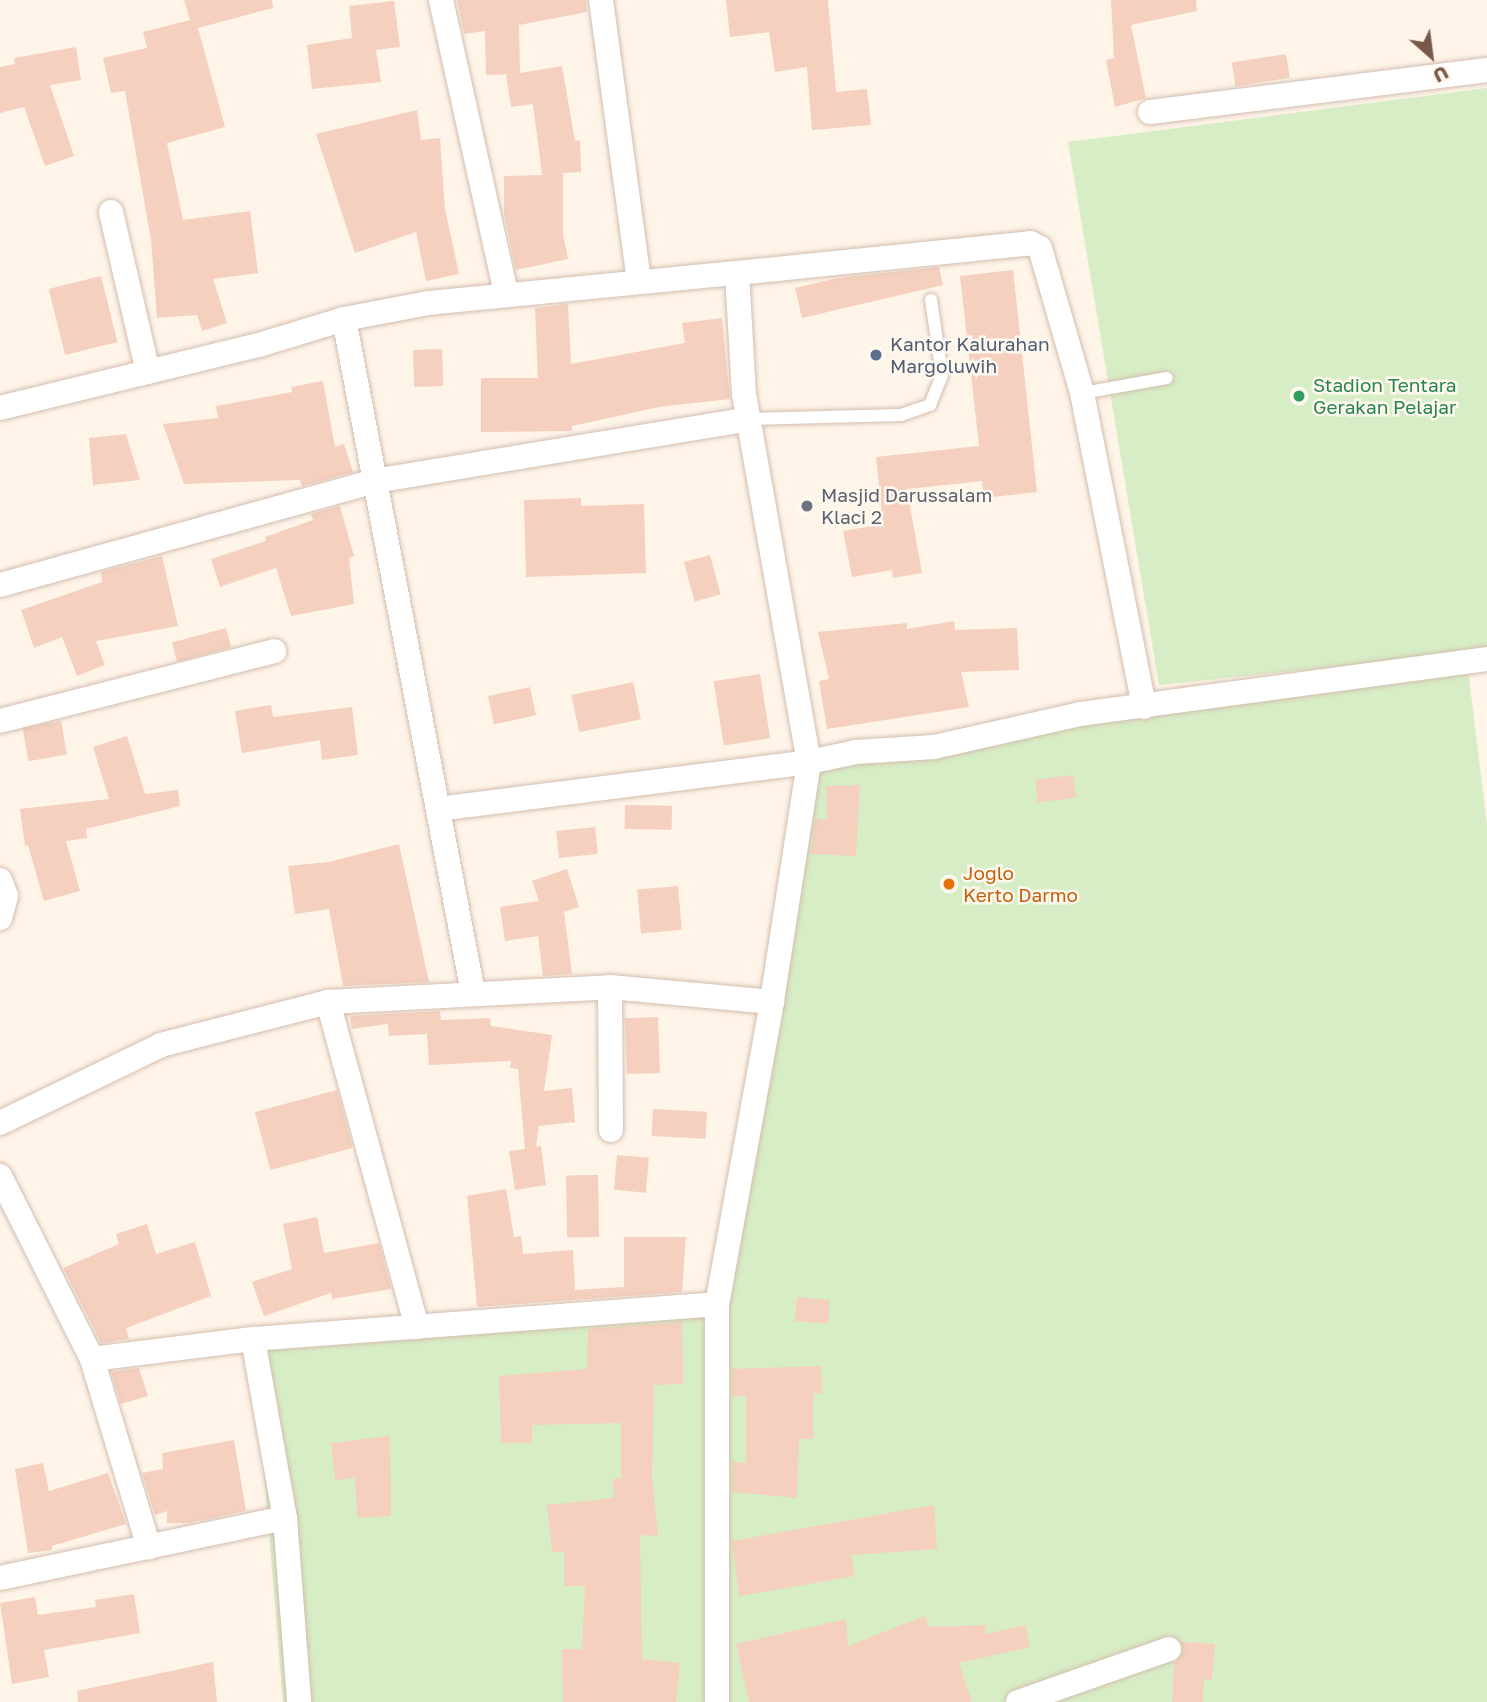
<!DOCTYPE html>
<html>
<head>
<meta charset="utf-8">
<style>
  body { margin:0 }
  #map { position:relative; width:1487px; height:1702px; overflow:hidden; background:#fef4e8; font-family:"Golos Text",sans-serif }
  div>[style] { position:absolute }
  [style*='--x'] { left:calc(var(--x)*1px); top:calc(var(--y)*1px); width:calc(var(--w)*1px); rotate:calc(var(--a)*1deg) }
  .green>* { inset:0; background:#d7edc5 }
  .building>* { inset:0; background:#f5d0be; transform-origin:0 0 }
  .roads { filter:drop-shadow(0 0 2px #d3bdaf) drop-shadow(0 0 2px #d3bdaf) }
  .service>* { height:12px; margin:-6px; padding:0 6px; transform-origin:6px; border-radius:6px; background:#fff }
  .minor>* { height:24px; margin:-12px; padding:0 12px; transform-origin:12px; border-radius:12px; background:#fff }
  .dots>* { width:19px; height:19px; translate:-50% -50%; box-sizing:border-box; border:4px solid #fff8ef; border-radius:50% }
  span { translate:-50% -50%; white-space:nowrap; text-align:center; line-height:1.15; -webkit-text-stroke:5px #fff8ef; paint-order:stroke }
  .service-label { font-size:19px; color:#4e5e75 }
  .left { translate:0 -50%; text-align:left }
  .leisure-label { font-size:19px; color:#27864d }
  .worship-label { font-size:19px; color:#5b616d }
  .food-label { font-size:19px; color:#c56008 }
  .north { position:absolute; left:1396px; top:21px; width:70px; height:70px; -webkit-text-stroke:5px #fff8ef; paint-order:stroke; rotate:152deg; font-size:19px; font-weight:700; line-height:28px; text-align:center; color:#7a5849 }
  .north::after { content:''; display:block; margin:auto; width:24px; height:32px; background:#7a5849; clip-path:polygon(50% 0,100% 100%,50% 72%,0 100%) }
</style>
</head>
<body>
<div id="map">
  <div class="green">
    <i style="clip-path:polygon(1487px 88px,1487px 651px,1159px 685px,1068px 142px)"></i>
    <i style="clip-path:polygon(1467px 662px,1487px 825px,1487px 1702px,283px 1702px,253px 1339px,717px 1304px,809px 762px)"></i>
  </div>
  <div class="building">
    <i style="clip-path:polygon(184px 0,272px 0,273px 8px,198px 28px,225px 127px,167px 143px,183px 220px,250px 211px,258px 273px,213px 279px,227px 323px,202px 331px,197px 315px,157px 318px,151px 240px,125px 91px,111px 93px,103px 58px,147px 48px,143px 32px,190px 20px)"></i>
    <i style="clip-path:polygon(457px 0,586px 0,587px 12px,519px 25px,520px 73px,562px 66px,575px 141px,580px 140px,581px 172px,563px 173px,563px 234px,568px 259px,516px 270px,504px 214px,504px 176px,542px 175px,533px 104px,511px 107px,506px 75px,514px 74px,486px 75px,485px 31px,464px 34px)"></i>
    <i style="clip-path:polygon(726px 0,828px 0,836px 92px,867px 89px,871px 125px,812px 130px,807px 67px,775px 72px,769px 32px,730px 37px)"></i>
    <i style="clip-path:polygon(1111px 0,1196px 0,1197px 11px,1131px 25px,1146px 98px,1115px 107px,1106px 60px,1114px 58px)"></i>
    <i style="clip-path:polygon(394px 1px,400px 47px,376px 50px,381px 82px,312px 89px,307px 45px,352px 38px,349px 6px)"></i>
    <i style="clip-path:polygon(76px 47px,81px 80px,50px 85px,74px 156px,45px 166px,24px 107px,0 113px,0 67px,15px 64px,14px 58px)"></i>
    <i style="left:1286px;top:54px;width:24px;height:55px;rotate:81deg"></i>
    <i style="clip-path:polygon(417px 110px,421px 140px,440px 138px,445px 209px,459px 274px,426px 281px,416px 232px,355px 253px,316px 134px)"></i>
    <i style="clip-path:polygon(939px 267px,943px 285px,802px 318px,795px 288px,838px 278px)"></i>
    <i style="clip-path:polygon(1013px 270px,1037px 492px,984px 498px,982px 481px,907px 489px,922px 573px,893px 578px,892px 570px,852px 577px,843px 531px,883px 524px,876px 457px,979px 446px,960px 276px)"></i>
    <i style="left:101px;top:276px;width:68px;height:54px;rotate:76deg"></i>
    <i style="clip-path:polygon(568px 304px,571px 364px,685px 343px,682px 323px,722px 318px,730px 399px,659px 407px,572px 426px,572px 431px,481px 432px,481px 378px,538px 378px,535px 308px)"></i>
    <i style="left:442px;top:349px;width:37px;height:29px;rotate:88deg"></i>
    <i style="clip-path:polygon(323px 381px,335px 447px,344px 444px,353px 472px,302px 486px,300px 480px,184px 484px,163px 424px,218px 418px,216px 406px,292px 392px,291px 387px)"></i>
    <i style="clip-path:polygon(126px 434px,140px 480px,93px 485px,89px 438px)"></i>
    <i style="clip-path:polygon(581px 498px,581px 506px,644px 504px,646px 573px,526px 577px,524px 500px)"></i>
    <i style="clip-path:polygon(340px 506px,354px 556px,349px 558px,354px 604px,291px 616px,276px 568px,220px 587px,211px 559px,266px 541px,265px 537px,313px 520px,311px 514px)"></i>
    <i style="left:710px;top:555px;width:41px;height:27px;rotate:75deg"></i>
    <i style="clip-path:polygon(162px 556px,178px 626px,96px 641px,105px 665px,77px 676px,62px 637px,34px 648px,21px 610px,102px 582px,101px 572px)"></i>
    <i style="clip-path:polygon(954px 621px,955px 630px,1017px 628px,1019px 670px,961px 672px,969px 707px,827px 729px,819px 681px,829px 679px,818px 632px,907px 623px,907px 629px)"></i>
    <i style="left:226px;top:628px;width:20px;height:56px;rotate:75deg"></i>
    <i style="left:760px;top:674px;width:65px;height:47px;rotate:81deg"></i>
    <i style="left:633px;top:682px;width:38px;height:63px;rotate:78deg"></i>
    <i style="left:530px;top:687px;width:29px;height:43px;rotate:78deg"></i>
    <i style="clip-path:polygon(271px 705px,273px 717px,352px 707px,358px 755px,322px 760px,320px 740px,242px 753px,235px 711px)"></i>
    <i style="left:61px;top:721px;width:34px;height:39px;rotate:80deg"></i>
    <i style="clip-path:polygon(127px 736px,145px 794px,178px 790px,180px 806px,86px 829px,87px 838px,66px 841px,80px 891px,44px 901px,28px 845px,25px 846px,20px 809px,109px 799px,93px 747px)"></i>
    <i style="left:1073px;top:775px;width:23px;height:38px;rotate:83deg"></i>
    <i style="clip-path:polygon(860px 785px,856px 856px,811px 854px,815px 819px,827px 819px,826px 786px)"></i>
    <i style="left:625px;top:805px;width:47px;height:24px;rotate:1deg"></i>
    <i style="left:595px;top:827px;width:27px;height:39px;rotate:84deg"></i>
    <i style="clip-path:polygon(399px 844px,429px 982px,343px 986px,329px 909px,295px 914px,288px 866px,329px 862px)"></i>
    <i style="clip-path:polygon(567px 869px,579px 907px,564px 912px,572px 974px,543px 976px,538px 936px,505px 941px,500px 907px,539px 901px,532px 881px)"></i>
    <i style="left:678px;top:886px;width:44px;height:41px;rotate:85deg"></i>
    <i style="clip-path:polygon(440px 1011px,441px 1020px,490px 1018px,491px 1026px,552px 1035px,544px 1091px,572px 1088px,575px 1122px,539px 1126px,536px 1147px,541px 1146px,546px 1185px,515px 1190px,509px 1151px,525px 1149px,518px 1069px,510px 1068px,511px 1061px,429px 1065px,427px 1034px,389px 1036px,388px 1024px,352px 1029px,350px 1016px)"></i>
    <i style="left:658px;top:1017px;width:56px;height:33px;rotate:88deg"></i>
    <i style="left:337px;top:1090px;width:60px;height:85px;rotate:75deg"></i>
    <i style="left:653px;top:1109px;width:54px;height:27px;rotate:3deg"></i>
    <i style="left:617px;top:1155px;width:32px;height:35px;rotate:5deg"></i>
    <i style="left:598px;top:1175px;width:62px;height:32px;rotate:89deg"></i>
    <i style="clip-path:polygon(506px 1189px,514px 1237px,521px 1236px,523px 1254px,573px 1250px,575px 1290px,624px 1287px,624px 1237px,686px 1237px,682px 1292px,477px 1307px,467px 1196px)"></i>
    <i style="clip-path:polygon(317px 1217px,324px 1253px,379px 1243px,391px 1289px,332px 1299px,331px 1293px,264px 1316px,252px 1282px,292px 1269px,283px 1224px)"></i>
    <i style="clip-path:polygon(147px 1224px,156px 1254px,195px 1242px,211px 1296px,126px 1328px,129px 1339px,101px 1343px,63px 1268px,119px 1244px,116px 1234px)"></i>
    <i style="left:797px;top:1297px;width:33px;height:24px;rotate:5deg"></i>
    <i style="clip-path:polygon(682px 1322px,683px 1384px,654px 1385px,652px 1477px,658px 1536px,640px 1535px,642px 1659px,680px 1663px,676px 1702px,563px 1702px,562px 1649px,582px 1649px,585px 1586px,564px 1586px,564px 1551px,552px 1552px,547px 1505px,614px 1498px,613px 1479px,621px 1478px,621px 1423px,532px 1425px,532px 1443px,501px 1443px,499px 1376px,587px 1369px,588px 1329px)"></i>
    <i style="clip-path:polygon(821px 1366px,822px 1393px,813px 1393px,813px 1439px,799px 1439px,797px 1498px,732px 1492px,733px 1462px,746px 1463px,746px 1396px,732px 1396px,732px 1369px)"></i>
    <i style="clip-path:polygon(139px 1368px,148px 1396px,121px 1404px,111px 1372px)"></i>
    <i style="clip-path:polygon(390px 1436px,391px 1516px,357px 1518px,355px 1478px,335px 1480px,331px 1443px)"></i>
    <i style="clip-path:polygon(234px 1440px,246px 1511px,189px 1523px,167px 1523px,167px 1511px,155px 1515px,142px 1473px,163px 1469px,162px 1453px)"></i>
    <i style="clip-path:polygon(43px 1463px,49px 1491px,108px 1473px,126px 1524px,52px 1546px,52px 1550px,28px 1553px,15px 1469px)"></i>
    <i style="clip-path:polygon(934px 1505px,937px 1549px,851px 1555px,855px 1576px,739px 1596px,732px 1541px)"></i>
    <i style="clip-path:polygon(134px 1594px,140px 1633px,44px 1650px,49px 1677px,12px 1684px,0 1603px,35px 1597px,38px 1615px,96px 1607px,95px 1600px)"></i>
    <i style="clip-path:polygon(925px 1616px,929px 1627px,985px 1625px,986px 1634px,1025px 1625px,1030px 1647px,959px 1663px,972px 1702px,749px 1702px,736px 1644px,846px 1619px,848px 1646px)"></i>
    <i style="clip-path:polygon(1181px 1642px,1215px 1644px,1212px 1680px,1204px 1679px,1203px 1702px,1172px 1702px,1174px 1663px,1183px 1652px)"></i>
    <i style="clip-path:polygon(213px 1662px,217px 1702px,78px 1702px,77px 1691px)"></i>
  </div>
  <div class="roads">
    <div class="service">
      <i style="--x:1082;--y:393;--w:86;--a:-10"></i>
      <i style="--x:748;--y:419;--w:153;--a:-1.5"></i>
      <i style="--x:901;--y:415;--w:31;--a:-19"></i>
      <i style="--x:930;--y:405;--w:32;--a:-68"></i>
      <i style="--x:942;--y:375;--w:76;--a:-98.3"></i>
    </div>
    <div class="minor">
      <i style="--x:441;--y:0;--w:301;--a:77.5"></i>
      <i style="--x:601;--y:0;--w:284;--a:82.3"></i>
      <i style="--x:1150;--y:112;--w:340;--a:-7.1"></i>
      <i style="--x:111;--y:212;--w:164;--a:77"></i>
      <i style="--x:737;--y:273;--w:295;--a:-5.8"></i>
      <i style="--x:1030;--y:243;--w:11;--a:27"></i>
      <i style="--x:1040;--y:248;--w:151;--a:73.8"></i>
      <i style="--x:1082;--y:393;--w:320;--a:78.8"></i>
      <i style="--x:344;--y:319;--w:686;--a:79.16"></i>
      <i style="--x:0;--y:408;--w:267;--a:-13.7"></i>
      <i style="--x:259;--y:345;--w:89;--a:-17"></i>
      <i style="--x:344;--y:319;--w:86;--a:-10.7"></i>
      <i style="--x:429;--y:303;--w:309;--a:-5.6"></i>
      <i style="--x:737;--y:273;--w:121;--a:86.7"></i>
      <i style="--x:744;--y:394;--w:374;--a:80"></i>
      <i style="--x:809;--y:762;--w:243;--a:98.8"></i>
      <i style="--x:772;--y:1002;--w:307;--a:100.3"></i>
      <i style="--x:717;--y:1304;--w:398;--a:90"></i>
      <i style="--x:0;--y:585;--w:389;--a:-15.5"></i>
      <i style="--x:375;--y:481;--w:378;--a:-9.4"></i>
      <i style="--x:0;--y:721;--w:283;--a:-14.3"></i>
      <i style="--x:438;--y:809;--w:374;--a:-7.2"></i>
      <i style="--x:809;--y:762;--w:48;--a:-12"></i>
      <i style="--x:856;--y:752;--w:78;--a:-3.7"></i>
      <i style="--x:934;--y:747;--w:150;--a:-12.7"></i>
      <i style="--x:1080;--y:714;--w:411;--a:-7.7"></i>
      <i style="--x:0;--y:880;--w:17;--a:69"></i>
      <i style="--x:6;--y:896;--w:23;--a:105"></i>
      <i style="--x:610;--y:987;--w:143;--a:89.6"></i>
      <i style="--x:328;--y:1002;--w:337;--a:74.7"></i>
      <i style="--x:0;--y:1123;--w:179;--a:-25.8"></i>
      <i style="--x:161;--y:1045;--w:172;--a:-14.4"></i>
      <i style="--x:328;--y:1002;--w:282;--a:-3"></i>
      <i style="--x:610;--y:987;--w:163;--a:5.3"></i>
      <i style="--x:0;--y:1176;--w:205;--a:63.3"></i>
      <i style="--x:92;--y:1359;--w:197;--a:73.2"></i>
      <i style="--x:253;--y:1339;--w:182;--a:79.9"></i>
      <i style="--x:285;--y:1518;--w:185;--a:85.6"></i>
      <i style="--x:92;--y:1359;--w:162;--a:-7.1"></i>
      <i style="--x:253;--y:1339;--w:465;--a:-4.3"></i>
      <i style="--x:0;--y:1578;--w:291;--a:-11.9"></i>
      <i style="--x:1018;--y:1702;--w:160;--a:-19.3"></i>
    </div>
  </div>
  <div class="dots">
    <i style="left:876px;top:355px;background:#5c6f8a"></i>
    <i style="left:1299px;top:396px;background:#2e9e5b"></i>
    <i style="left:807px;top:506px;background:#6b7280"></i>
    <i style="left:949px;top:884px;background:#e8710a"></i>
  </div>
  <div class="service-label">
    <span class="left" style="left:890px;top:355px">Kantor Kalurahan<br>Margoluwih</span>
  </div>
  <div class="leisure-label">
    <span class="left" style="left:1313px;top:396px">Stadion Tentara<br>Gerakan Pelajar</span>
  </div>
  <div class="worship-label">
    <span class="left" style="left:821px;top:506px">Masjid Darussalam<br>Klaci 2</span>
  </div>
  <div class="food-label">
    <span class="left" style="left:963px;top:884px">Joglo<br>Kerto Darmo</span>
  </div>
  <div class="north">U</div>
</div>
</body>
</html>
